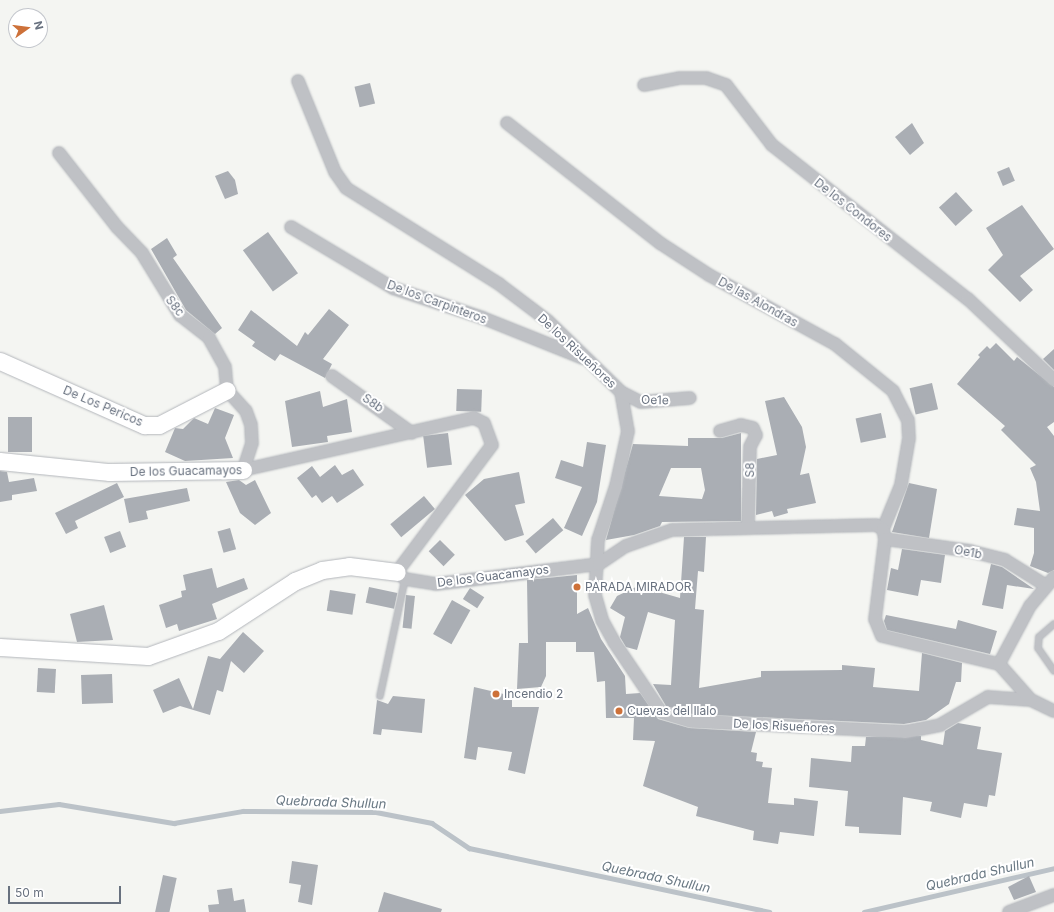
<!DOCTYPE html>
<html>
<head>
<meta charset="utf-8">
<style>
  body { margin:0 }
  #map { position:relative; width:1054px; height:912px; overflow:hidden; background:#f4f5f2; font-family:Inter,sans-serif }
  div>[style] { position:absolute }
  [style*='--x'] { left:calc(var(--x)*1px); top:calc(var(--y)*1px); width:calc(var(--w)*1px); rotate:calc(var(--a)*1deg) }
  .stream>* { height:4.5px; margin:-2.25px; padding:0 2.25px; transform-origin:2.25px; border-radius:2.25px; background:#bbc2c8 }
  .building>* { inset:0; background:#aaaeb4; transform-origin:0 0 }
  .roads { filter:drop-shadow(0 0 1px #b3b6bb) drop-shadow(0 0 1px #b3b6bb) }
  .lane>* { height:6px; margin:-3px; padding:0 3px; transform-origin:3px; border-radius:3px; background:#bfc1c5 }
  .street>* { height:12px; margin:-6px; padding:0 6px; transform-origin:6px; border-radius:6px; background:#bfc1c5 }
  .secondary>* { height:17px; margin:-8.5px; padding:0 8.5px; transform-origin:8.5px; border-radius:8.5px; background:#fff }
  .dots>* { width:11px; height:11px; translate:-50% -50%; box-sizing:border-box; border:2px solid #fff; border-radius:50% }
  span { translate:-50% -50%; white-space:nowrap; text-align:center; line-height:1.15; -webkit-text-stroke:4px #fff; paint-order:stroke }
  .street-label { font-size:12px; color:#68717f }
  .poi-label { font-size:12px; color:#68717f }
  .left { translate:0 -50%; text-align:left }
  .water-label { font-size:13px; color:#697883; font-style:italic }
  .north { position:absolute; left:8px; top:8px; width:40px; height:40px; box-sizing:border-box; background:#fff; border:1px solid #c3c6cc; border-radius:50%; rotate:76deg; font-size:11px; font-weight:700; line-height:16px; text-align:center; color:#68717f }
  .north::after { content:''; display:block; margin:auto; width:14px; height:18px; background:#cd7139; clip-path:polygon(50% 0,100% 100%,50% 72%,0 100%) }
  .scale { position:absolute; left:8px; top:886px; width:113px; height:18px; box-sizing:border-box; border:2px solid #68717f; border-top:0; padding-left:5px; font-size:12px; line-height:14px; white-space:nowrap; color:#68717f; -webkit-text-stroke:3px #fff; paint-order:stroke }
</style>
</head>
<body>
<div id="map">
  <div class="stream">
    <i style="--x:0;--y:811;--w:59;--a:-6.8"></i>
    <i style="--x:59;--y:804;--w:117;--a:9.4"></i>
    <i style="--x:174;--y:823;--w:70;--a:-9.9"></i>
    <i style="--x:243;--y:811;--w:133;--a:0.4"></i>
    <i style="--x:376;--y:812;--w:57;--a:11.1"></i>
    <i style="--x:432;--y:823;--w:45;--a:34"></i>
    <i style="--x:469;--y:848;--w:307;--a:12"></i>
    <i style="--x:864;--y:912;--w:195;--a:-13"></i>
  </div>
  <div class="building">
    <i style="left:370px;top:83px;width:21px;height:16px;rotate:76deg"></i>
    <i style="clip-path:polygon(912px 123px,924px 143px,910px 155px,895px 137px)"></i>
    <i style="left:1009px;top:167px;width:15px;height:13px;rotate:67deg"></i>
    <i style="clip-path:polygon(228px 171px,235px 180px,238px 194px,225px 199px,215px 176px)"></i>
    <i style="left:956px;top:192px;width:25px;height:23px;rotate:48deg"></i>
    <i style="clip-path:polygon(1022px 205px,1054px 249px,1020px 276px,1033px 290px,1020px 302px,988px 270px,1003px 255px,986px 228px)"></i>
    <i style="left:268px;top:232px;width:51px;height:31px;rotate:54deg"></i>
    <i style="clip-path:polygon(167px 238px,177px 255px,173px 258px,222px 328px,215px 334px,186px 310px,151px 249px)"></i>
    <i style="clip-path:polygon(329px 309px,349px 325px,323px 359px,332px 364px,325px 378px,280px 354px,275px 361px,252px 346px,255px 342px,238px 330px,251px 310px,297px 346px,305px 332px,308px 335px)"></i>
    <i style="clip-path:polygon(996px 343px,1014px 361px,1017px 357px,1054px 387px,1054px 422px,1047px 427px,1054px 436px,1054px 570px,1048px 573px,1030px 566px,1034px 553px,1034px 528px,1014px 525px,1017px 508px,1040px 511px,1036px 482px,1030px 468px,1036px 465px,1001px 430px,1005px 426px,957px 384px,980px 357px,978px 355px,987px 346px,990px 349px)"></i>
    <i style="clip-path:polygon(1054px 349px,1054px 370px,1043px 359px)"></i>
    <i style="left:932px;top:383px;width:27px;height:23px;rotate:77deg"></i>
    <i style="left:457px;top:389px;width:25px;height:22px;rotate:2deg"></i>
    <i style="clip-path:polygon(320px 391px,323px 407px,347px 399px,352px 432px,327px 436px,328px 442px,292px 447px,285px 401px)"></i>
    <i style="clip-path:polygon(784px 397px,802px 427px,806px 447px,800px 475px,809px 473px,816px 503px,787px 509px,788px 513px,774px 517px,772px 511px,756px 515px,757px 459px,777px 455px,765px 401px)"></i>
    <i style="clip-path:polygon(215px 408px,234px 415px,225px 438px,233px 458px,185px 461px,165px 452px,175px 428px,183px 429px,194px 418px,208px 424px)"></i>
    <i style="left:881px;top:413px;width:25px;height:26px;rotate:78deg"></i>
    <i style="left:8px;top:417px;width:24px;height:35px"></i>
    <i style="left:448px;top:433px;width:32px;height:25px;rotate:83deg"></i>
    <i style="clip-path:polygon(evenodd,741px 433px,741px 521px,662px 522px,660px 526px,634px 535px,606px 540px,633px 444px,688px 446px,688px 438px,722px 438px,741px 433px,671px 468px,701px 468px,705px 490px,702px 499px,659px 496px,671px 468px)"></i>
    <i style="clip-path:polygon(587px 442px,606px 445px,597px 502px,582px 536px,564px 528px,582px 487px,555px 478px,561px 460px,583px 467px)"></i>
    <i style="clip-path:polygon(335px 465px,342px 475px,353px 469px,364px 485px,337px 503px,332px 496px,322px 503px,316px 495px,312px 498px,297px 478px,312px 466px,320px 477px)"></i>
    <i style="clip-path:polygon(0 471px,7px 472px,9px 482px,34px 478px,37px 491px,12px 495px,12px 500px,0 502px)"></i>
    <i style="clip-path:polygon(519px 472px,525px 503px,515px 505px,524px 535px,505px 541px,465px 495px,484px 479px)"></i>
    <i style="clip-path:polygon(239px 480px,246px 485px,255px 480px,271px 513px,255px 525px,240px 513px,226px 482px)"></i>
    <i style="clip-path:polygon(117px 483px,124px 497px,75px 521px,78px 528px,66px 534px,55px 513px)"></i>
    <i style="clip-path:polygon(909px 483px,937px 489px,929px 538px,892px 532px)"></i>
    <i style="clip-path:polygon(187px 488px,190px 501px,146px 511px,148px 519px,129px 523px,124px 499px)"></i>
    <i style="left:424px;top:496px;width:17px;height:44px;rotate:50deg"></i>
    <i style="left:553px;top:518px;width:16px;height:36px;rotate:50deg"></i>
    <i style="left:230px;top:528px;width:22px;height:13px;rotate:74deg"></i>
    <i style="left:120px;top:531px;width:17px;height:17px;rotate:69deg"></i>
    <i style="clip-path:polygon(684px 537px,706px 537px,704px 572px,698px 571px,695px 609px,704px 610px,699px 688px,761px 677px,761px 671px,842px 670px,842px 665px,875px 668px,873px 687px,919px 691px,922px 653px,962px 663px,961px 682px,956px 682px,949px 704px,926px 720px,904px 724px,692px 714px,666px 706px,653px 684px,671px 685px,675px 620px,648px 612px,637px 650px,626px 647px,620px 637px,625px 617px,610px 608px,617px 596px,638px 586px,680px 598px)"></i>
    <i style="left:440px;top:540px;width:21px;height:16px;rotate:45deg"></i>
    <i style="clip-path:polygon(902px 549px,945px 555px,941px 583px,921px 580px,918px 596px,887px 590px,891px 568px,898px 570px)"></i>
    <i style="clip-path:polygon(991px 564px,1002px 567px,1034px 589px,1007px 585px,1003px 609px,982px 605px)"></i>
    <i style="clip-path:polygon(212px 568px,217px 588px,244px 578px,248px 589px,212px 604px,217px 619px,179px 631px,177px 624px,166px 628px,159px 605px,182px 597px,181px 591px,186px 590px,183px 575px)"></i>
    <i style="clip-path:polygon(577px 575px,577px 614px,588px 608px,601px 639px,625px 676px,626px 694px,640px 693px,658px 719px,689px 728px,756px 732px,751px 752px,757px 753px,756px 761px,763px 762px,762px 767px,772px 768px,768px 803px,794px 805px,794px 798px,818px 801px,814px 836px,780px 832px,778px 844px,753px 840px,754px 831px,696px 816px,698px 807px,643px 786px,655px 741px,633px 740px,634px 718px,606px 718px,605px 681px,597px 682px,594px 652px,576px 652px,576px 642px,546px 642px,546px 676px,541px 687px,517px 689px,519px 643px,528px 643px,527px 580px)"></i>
    <i style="left:369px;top:587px;width:29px;height:16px;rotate:12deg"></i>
    <i style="left:470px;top:588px;width:17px;height:13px;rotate:33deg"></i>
    <i style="left:330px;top:590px;width:26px;height:21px;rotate:9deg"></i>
    <i style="left:406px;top:595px;width:9px;height:33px;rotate:6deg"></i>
    <i style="left:452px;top:600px;width:21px;height:39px;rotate:29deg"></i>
    <i style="clip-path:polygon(104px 605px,113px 640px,77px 642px,70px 614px)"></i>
    <i style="clip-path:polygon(886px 615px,956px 629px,958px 620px,997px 631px,990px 654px,887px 630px,884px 621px)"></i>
    <i style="clip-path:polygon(243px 632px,264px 651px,244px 673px,231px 661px,223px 692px,217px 690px,210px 715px,180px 706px,163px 713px,153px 690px,179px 678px,193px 709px,208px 656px,220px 659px)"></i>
    <i style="left:38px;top:668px;width:18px;height:24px;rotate:3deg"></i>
    <i style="left:112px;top:674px;width:29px;height:31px;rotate:88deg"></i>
    <i style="clip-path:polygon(474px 687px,512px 696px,512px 707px,539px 707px,525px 774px,508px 770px,512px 752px,478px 747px,476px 760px,464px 758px)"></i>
    <i style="clip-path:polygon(393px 696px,425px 699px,422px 733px,382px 729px,381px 735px,373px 734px,377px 700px,388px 704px)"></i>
    <i style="clip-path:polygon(958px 723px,981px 727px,977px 749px,1002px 753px,995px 796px,989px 795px,987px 807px,964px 803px,961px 818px,930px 811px,932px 802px,903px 797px,901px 835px,859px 833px,859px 827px,845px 826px,848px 791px,809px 787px,811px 758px,851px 762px,852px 746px,865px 746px,866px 737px,921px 736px,921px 740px,943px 745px,945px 731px)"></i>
    <i style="clip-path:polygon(292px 861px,318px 865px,312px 905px,298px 902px,301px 885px,289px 883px)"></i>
    <i style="left:163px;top:875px;width:14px;height:38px;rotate:12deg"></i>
    <i style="clip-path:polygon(1029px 876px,1036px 892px,1014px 900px,1008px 887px)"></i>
    <i style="clip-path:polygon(232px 888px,234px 901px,244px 899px,246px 912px,209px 912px,208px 905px,219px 904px,217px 890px)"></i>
    <i style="clip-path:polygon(384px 892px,442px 909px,441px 912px,378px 912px)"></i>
  </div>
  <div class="roads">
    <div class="lane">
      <i style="--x:1054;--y:624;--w:20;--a:139"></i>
      <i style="--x:1039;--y:637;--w:11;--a:95"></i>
      <i style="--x:1038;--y:648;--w:28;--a:55"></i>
      <i style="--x:380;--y:696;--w:120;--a:-77.9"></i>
    </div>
    <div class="street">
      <i style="--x:298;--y:81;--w:98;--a:67.9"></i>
      <i style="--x:335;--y:172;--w:19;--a:55"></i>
      <i style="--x:346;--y:188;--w:181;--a:32.1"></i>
      <i style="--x:499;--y:284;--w:61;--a:37.1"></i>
      <i style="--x:548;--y:321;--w:102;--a:44.2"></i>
      <i style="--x:621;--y:392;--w:40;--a:80"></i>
      <i style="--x:628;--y:431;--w:56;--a:102.3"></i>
      <i style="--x:616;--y:486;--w:57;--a:108.4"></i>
      <i style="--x:598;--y:540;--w:55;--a:93.1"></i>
      <i style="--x:595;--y:595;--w:26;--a:74"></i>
      <i style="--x:602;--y:620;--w:25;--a:61"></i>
      <i style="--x:614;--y:642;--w:84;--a:56.1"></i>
      <i style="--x:661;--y:712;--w:31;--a:17"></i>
      <i style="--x:691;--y:721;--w:214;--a:2.9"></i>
      <i style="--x:905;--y:732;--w:36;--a:-11"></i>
      <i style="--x:940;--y:725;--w:56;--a:-30.3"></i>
      <i style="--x:988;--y:697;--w:43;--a:4"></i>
      <i style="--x:1031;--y:700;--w:25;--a:26"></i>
      <i style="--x:644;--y:85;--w:37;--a:-11"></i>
      <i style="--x:680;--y:78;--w:26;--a:0"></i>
      <i style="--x:706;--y:78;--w:21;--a:19"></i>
      <i style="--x:726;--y:85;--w:76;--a:52.5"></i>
      <i style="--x:772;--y:145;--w:249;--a:38.2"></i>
      <i style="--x:968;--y:299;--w:118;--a:43.3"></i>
      <i style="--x:507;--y:123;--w:194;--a:38.1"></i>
      <i style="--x:660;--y:243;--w:59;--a:33.1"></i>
      <i style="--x:709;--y:275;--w:144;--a:28.7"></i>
      <i style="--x:835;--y:344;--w:75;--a:39"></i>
      <i style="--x:893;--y:391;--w:33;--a:63"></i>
      <i style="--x:908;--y:420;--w:18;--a:87"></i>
      <i style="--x:909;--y:438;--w:48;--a:99.7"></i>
      <i style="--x:901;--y:485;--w:48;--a:112.2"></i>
      <i style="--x:59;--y:153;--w:94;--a:51.9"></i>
      <i style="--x:117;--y:227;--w:36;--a:46"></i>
      <i style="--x:142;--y:253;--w:73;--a:58.5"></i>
      <i style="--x:180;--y:315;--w:37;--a:38"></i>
      <i style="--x:209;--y:338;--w:33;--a:61"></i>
      <i style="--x:225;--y:367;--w:23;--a:85"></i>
      <i style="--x:227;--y:390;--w:28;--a:48"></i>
      <i style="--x:246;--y:411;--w:15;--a:70"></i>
      <i style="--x:251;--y:425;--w:18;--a:87"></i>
      <i style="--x:252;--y:443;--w:28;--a:108"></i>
      <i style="--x:291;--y:227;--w:119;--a:30.9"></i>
      <i style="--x:393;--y:288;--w:95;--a:18.4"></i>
      <i style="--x:483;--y:318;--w:108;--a:21.8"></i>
      <i style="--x:332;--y:376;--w:98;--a:35.5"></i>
      <i style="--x:621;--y:392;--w:22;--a:27"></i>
      <i style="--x:641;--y:402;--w:49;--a:-4.7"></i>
      <i style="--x:720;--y:431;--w:22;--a:-16"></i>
      <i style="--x:741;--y:425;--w:12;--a:14"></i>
      <i style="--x:753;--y:428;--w:8;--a:67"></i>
      <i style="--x:756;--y:435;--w:13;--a:117"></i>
      <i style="--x:750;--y:447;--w:78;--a:91.5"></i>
      <i style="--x:243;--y:470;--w:237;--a:-12.7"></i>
      <i style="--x:474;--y:418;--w:11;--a:27"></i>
      <i style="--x:484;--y:423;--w:23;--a:70"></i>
      <i style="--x:492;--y:445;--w:159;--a:126.8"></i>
      <i style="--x:397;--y:572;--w:11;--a:41"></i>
      <i style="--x:405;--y:579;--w:31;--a:9"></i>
      <i style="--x:436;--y:584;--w:164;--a:-7"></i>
      <i style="--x:599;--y:564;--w:32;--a:-34"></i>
      <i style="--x:626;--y:546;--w:49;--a:-19.2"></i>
      <i style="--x:672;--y:530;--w:204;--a:-1.4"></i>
      <i style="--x:876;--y:525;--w:8;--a:30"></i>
      <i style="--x:883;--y:529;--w:10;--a:79"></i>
      <i style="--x:885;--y:539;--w:81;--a:97.1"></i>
      <i style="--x:875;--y:619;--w:18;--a:68"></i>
      <i style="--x:882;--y:636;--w:120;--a:13.5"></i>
      <i style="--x:999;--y:664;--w:48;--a:48.4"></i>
      <i style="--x:885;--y:539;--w:86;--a:8"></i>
      <i style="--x:970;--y:551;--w:36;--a:14"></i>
      <i style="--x:1005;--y:560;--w:47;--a:32"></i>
      <i style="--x:999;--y:664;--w:66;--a:-61.9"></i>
      <i style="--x:1030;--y:606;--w:38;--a:-50"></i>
      <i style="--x:1009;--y:912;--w:48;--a:-20.7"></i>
    </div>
    <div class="secondary">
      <i style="--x:0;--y:361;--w:158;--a:24"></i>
      <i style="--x:144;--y:425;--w:15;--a:0"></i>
      <i style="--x:159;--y:425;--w:76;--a:-27.2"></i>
      <i style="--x:0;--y:461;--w:110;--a:5.8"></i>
      <i style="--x:109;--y:472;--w:134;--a:-0.9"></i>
      <i style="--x:0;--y:647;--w:148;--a:3.5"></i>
      <i style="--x:148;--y:656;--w:74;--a:-19.7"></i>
      <i style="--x:218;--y:631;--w:92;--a:-33"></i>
      <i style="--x:295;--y:581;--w:29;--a:-22"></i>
      <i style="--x:322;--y:570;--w:27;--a:-8"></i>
      <i style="--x:349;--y:566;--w:48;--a:7.1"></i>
    </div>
  </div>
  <div class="dots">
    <i style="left:577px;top:587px;background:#cd7139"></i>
    <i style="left:496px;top:694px;background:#cd7139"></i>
    <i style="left:619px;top:711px;background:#cd7139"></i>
  </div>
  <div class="street-label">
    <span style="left:853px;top:210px;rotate:38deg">De los Condores</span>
    <span style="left:437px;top:302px;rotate:20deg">De los Carpinteros</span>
    <span style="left:758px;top:302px;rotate:29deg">De las Alondras</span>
    <span style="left:175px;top:306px;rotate:52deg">S8c</span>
    <span style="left:577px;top:351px;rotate:43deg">De los Risueñores</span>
    <span style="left:655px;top:400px;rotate:1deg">Oe1e</span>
    <span style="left:373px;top:403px;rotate:35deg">S8b</span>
    <span style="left:103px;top:406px;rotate:23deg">De Los Pericos</span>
    <span style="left:750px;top:470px;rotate:-89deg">S8</span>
    <span style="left:186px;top:471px;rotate:-1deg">De los Guacamayos</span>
    <span style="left:968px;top:552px;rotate:11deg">Oe1b</span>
    <span style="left:493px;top:576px;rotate:-7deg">De los Guacamayos</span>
    <span style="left:784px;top:726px;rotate:3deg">De los Risueñores</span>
  </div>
  <div class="poi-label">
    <span class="left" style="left:585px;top:587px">PARADA MIRADOR</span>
    <span class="left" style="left:504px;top:694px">Incendio 2</span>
    <span class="left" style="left:627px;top:711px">Cuevas del Ilalo</span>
  </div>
  <div class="water-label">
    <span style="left:331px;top:802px;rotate:2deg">Quebrada Shullun</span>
    <span style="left:980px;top:874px;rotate:-13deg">Quebrada Shullun</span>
    <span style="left:656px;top:877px;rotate:12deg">Quebrada Shullun</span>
  </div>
  <div class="north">N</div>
  <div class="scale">50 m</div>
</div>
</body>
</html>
